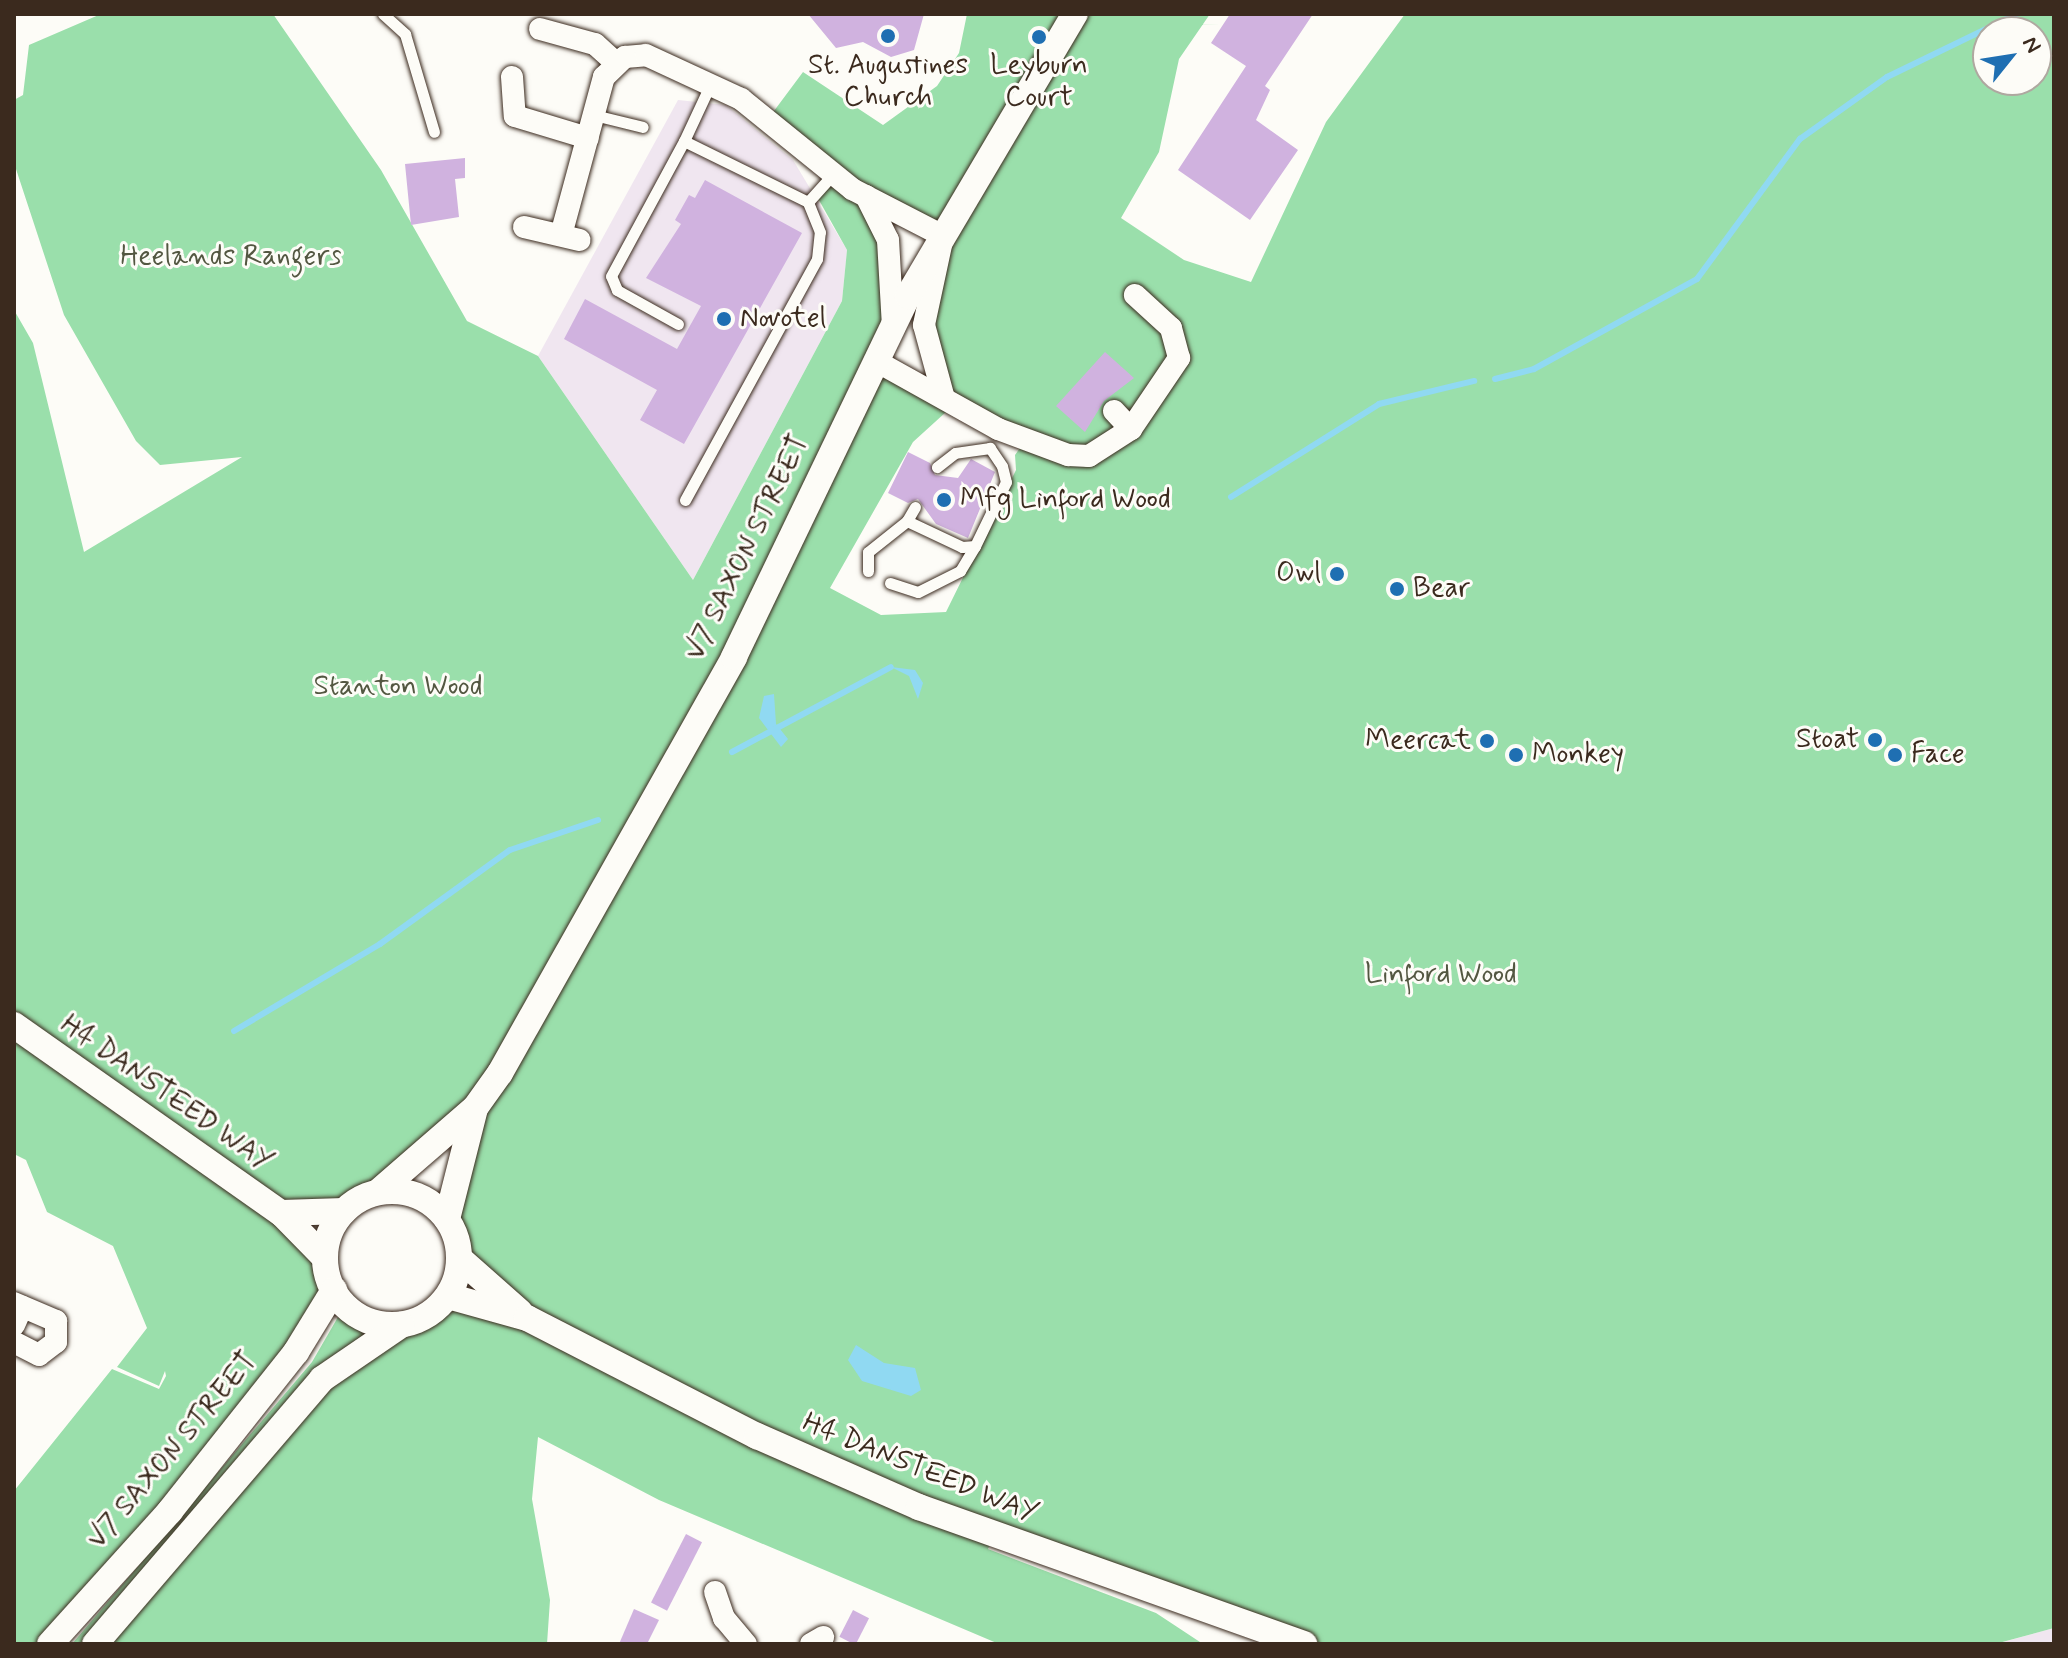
<!DOCTYPE html>
<html>
<head>
<meta charset="utf-8">
<style>
  body { margin:0 }
  #map { position:relative; width:2068px; height:1658px; overflow:hidden; background:#fdfcf7; font-family:Mynerve,sans-serif }
  div>[style] { position:absolute }
  [style*='--x'] { left:calc(var(--x)*1px); top:calc(var(--y)*1px); width:calc(var(--w)*1px); rotate:calc(var(--a)*1deg) }
  .built>* { inset:0; background:#f0e6f0 }
  .green>* { inset:0; background:#9adfab }
  .water>* { inset:0; background:#90d9f2 }
  .stream>* { height:6px; margin:-3px; padding:0 3px; transform-origin:3px; border-radius:3px; background:#90d9f2 }
  .building>* { inset:0; background:#d0b2df; transform-origin:0 0 }
  .roads { filter:drop-shadow(0 0 2px #3b2a1e) drop-shadow(0 0 2px #3b2a1e) }
  .service>* { height:11px; margin:-5.5px; padding:0 5.5px; transform-origin:5.5px; border-radius:5.5px; background:#fdfcf7 }
  .minor>* { height:22px; margin:-11px; padding:0 11px; transform-origin:11px; border-radius:11px; background:#fdfcf7 }
  .tertiary>* { height:26px; margin:-13px; padding:0 13px; transform-origin:13px; border-radius:13px; background:#fdfcf7 }
  .tertiary>.ring { margin:-13px; padding:0; box-sizing:content-box; background:none; border:26px solid #fdfcf7; border-radius:50% }
  .dots>* { width:22px; height:22px; translate:-50% -50%; box-sizing:border-box; border:4px solid #fdfcf7; border-radius:50% }
  span { translate:-50% -50%; white-space:nowrap; text-align:center; line-height:1.15; -webkit-text-stroke:6px #fdfcf7; paint-order:stroke }
  .poi-label { font-size:28px; color:#3b2a1e }
  .left { translate:0 -50%; text-align:left }
  .right { translate:-100% -50%; text-align:right }
  .park-label { font-size:28px; color:#535741 }
  .street-label { font-size:28px; color:#3b2a1e }
  .frame { position:absolute; inset:0; border:16px solid #3b2a1e; pointer-events:none }
  .north { position:absolute; left:1972px; top:16px; width:80px; height:80px; box-sizing:border-box; background:#fdfcf7; border:2px solid #afa8a0; border-radius:50%; rotate:60deg; font-size:22px; font-weight:700; line-height:32px; text-align:center; color:#3b2a1e }
  .north::after { content:''; display:block; margin:auto; width:28px; height:36px; background:#1f6fb2; clip-path:polygon(50% 0,100% 100%,50% 72%,0 100%) }
</style>
</head>
<body>
<div id="map">
  <div class="built">
    <i style="clip-path:polygon(678px 100px,726px 105px,793px 160px,847px 250px,842px 301px,693px 580px,538px 356px)"></i>
    <i style="clip-path:polygon(2054px 1628px,2054px 1644px,1995px 1644px,2000px 1643px)"></i>
  </div>
  <div class="green">
    <i style="clip-path:polygon(evenodd,101px 14px,273px 14px,381px 170px,467px 321px,538px 356px,693px 580px,842px 301px,847px 250px,815px 193px,832px 174px,768px 119px,803px 72px,883px 125px,937px 86px,959px 53px,967px 14px,1210px 14px,1179px 59px,1159px 152px,1121px 218px,1184px 260px,1251px 282px,1326px 122px,1405px 14px,2054px 14px,2054px 1628px,1995px 1644px,1304px 1644px,994px 1535px,988px 1549px,1156px 1613px,1203px 1644px,999px 1644px,659px 1500px,538px 1437px,532px 1499px,550px 1600px,547px 1644px,95px 1644px,277px 1435px,401px 1325px,448px 1296px,525px 1317px,460px 1259px,447px 1219px,474px 1110px,378px 1192px,344px 1211px,282px 1214px,325px 1258px,334px 1290px,50px 1644px,14px 1644px,14px 1491px,112px 1369px,159px 1389px,166px 1376px,165px 1371px,159px 1386px,117px 1367px,147px 1328px,113px 1246px,47px 1212px,26px 1160px,14px 1154px,14px 310px,33px 343px,84px 552px,242px 457px,160px 465px,136px 441px,64px 315px,15px 166px,14px 100px,23px 95px,29px 45px,101px 14px,1988px 32px,2036px 32px,2036px 80px,1988px 80px,1988px 32px,101px 14px,867px 197px,943px 236px,931px 361px,942px 394px,876px 361px,891px 259px,867px 197px,101px 14px,957px 402px,1025px 441px,1015px 455px,1016px 470px,946px 612px,881px 615px,830px 588px,913px 442px,957px 402px)"></i>
    <i style="clip-path:polygon(338px 1317px,367px 1334px,87px 1644px,72px 1644px,312px 1362px)"></i>
  </div>
  <div class="water">
    <i style="clip-path:polygon(891px 667px,915px 670px,923px 683px,918px 699px,909px 676px)"></i>
    <i style="clip-path:polygon(774px 694px,776px 724px,788px 739px,781px 747px,759px 718px,764px 696px)"></i>
    <i style="clip-path:polygon(856px 1345px,884px 1363px,915px 1368px,921px 1390px,911px 1396px,862px 1381px,848px 1360px)"></i>
  </div>
  <div class="stream">
    <i style="--x:1495;--y:379;--w:40;--a:-14.4"></i>
    <i style="--x:1534;--y:369;--w:186;--a:-28.9"></i>
    <i style="--x:1697;--y:279;--w:174;--a:-53.7"></i>
    <i style="--x:1800;--y:139;--w:107;--a:-35.5"></i>
    <i style="--x:1887;--y:77;--w:144;--a:-25.9"></i>
    <i style="--x:1231;--y:497;--w:175;--a:-32.1"></i>
    <i style="--x:1379;--y:404;--w:98;--a:-13.6"></i>
    <i style="--x:732;--y:752;--w:180;--a:-28.1"></i>
    <i style="--x:234;--y:1031;--w:170;--a:-30.8"></i>
    <i style="--x:380;--y:944;--w:160;--a:-35.9"></i>
    <i style="--x:510;--y:850;--w:93;--a:-18.8"></i>
  </div>
  <div class="building">
    <i style="clip-path:polygon(808px 14px,924px 14px,914px 50px,891px 57px,863px 42px,836px 48px)"></i>
    <i style="clip-path:polygon(1230px 14px,1313px 14px,1265px 86px,1270px 90px,1256px 120px,1298px 150px,1250px 220px,1178px 170px,1246px 66px,1211px 43px)"></i>
    <i style="clip-path:polygon(465px 158px,465px 178px,455px 179px,459px 217px,411px 225px,405px 164px)"></i>
    <i style="clip-path:polygon(705px 180px,802px 233px,684px 444px,640px 420px,657px 390px,564px 339px,585px 299px,677px 349px,701px 306px,646px 278px,681px 224px,675px 220px,689px 195px,695px 198px)"></i>
    <i style="clip-path:polygon(1105px 352px,1134px 378px,1104px 401px,1085px 432px,1056px 406px)"></i>
    <i style="clip-path:polygon(908px 452px,930px 463px,935px 475px,958px 478px,971px 459px,995px 472px,968px 538px,936px 524px,918px 499px,908px 503px,888px 493px)"></i>
    <i style="left:686px;top:1534px;width:18px;height:77px;rotate:27deg"></i>
    <i style="clip-path:polygon(634px 1609px,659px 1620px,647px 1644px,619px 1644px)"></i>
    <i style="left:853px;top:1610px;width:18px;height:30px;rotate:27deg"></i>
  </div>
  <div class="roads">
    <div class="service">
      <i style="--x:383;--y:14;--w:30;--a:42"></i>
      <i style="--x:405;--y:34;--w:102;--a:73.5"></i>
      <i style="--x:594;--y:115;--w:50;--a:13.8"></i>
      <i style="--x:684;--y:141;--w:64;--a:-65"></i>
      <i style="--x:808;--y:202;--w:38;--a:-48"></i>
      <i style="--x:678;--y:324;--w:70;--a:-150.9"></i>
      <i style="--x:617;--y:290;--w:15;--a:-113"></i>
      <i style="--x:611;--y:276;--w:153;--a:-61.6"></i>
      <i style="--x:684;--y:141;--w:138;--a:26.2"></i>
      <i style="--x:685;--y:500;--w:275;--a:-61.3"></i>
      <i style="--x:817;--y:259;--w:27;--a:-84"></i>
      <i style="--x:820;--y:232;--w:32;--a:-112"></i>
      <i style="--x:915;--y:507;--w:16;--a:120"></i>
      <i style="--x:907;--y:521;--w:61;--a:25.3"></i>
      <i style="--x:962;--y:547;--w:13;--a:-4"></i>
      <i style="--x:975;--y:546;--w:71;--a:-64.2"></i>
      <i style="--x:1006;--y:482;--w:16;--a:-104"></i>
      <i style="--x:1002;--y:466;--w:22;--a:-124"></i>
      <i style="--x:990;--y:448;--w:35;--a:172"></i>
      <i style="--x:955;--y:453;--w:23;--a:142"></i>
      <i style="--x:868;--y:571;--w:19;--a:-90"></i>
      <i style="--x:868;--y:552;--w:50;--a:-38.5"></i>
      <i style="--x:890;--y:583;--w:29;--a:18"></i>
      <i style="--x:918;--y:592;--w:47;--a:-26.6"></i>
      <i style="--x:960;--y:571;--w:29;--a:-59"></i>
    </div>
    <div class="minor">
      <i style="--x:540;--y:29;--w:57;--a:15.3"></i>
      <i style="--x:595;--y:44;--w:27;--a:42"></i>
      <i style="--x:512;--y:77;--w:39;--a:86"></i>
      <i style="--x:515;--y:116;--w:76;--a:16.8"></i>
      <i style="--x:866;--y:196;--w:49;--a:63.4"></i>
      <i style="--x:888;--y:240;--w:87;--a:86.7"></i>
      <i style="--x:524;--y:227;--w:57;--a:13.1"></i>
      <i style="--x:561;--y:235;--w:164;--a:-74.8"></i>
      <i style="--x:604;--y:77;--w:29;--a:-44"></i>
      <i style="--x:625;--y:57;--w:21;--a:-5"></i>
      <i style="--x:646;--y:55;--w:105;--a:24.9"></i>
      <i style="--x:741;--y:99;--w:143;--a:39"></i>
      <i style="--x:852;--y:189;--w:102;--a:27.3"></i>
      <i style="--x:943;--y:236;--w:91;--a:102.1"></i>
      <i style="--x:924;--y:325;--w:73;--a:74.8"></i>
      <i style="--x:876;--y:361;--w:140;--a:29.1"></i>
      <i style="--x:998;--y:429;--w:75;--a:20.4"></i>
      <i style="--x:1068;--y:455;--w:21;--a:3"></i>
      <i style="--x:1089;--y:456;--w:50;--a:-32.7"></i>
      <i style="--x:1131;--y:429;--w:86;--a:-55.9"></i>
      <i style="--x:1179;--y:358;--w:31;--a:-105"></i>
      <i style="--x:1171;--y:328;--w:49;--a:-137.5"></i>
      <i style="--x:1114;--y:411;--w:25;--a:47"></i>
      <i style="--x:14;--y:1303;--w:46;--a:23.2"></i>
      <i style="--x:56;--y:1321;--w:21;--a:90"></i>
      <i style="--x:56;--y:1342;--w:21;--a:143"></i>
      <i style="--x:39;--y:1355;--w:28;--a:-153"></i>
      <i style="--x:14;--y:1325;--w:20;--a:-66"></i>
      <i style="--x:715;--y:1592;--w:28;--a:71"></i>
      <i style="--x:724;--y:1618;--w:34;--a:50"></i>
      <i style="--x:811;--y:1644;--w:14;--a:-30"></i>
    </div>
    <div class="tertiary">
      <i style="--x:14;--y:1025;--w:327;--a:35.2"></i>
      <i style="--x:281;--y:1213;--w:63;--a:45.6"></i>
      <i class="ring" style="left:325px;top:1191px;width:108px;height:108px"></i>
      <i style="--x:378;--y:1192;--w:128;--a:-40.9"></i>
      <i style="--x:475;--y:1108;--w:43;--a:-54.5"></i>
      <i style="--x:500;--y:1073;--w:477;--a:-60.6"></i>
      <i style="--x:734;--y:657;--w:401;--a:-64.3"></i>
      <i style="--x:908;--y:296;--w:328;--a:-59.4"></i>
      <i style="--x:281;--y:1213;--w:63;--a:-1.8"></i>
      <i style="--x:447;--y:1219;--w:114;--a:-75.8"></i>
      <i style="--x:460;--y:1259;--w:80;--a:41.5"></i>
      <i style="--x:448;--y:1296;--w:82;--a:15.6"></i>
      <i style="--x:527;--y:1318;--w:259;--a:27.2"></i>
      <i style="--x:757;--y:1436;--w:177;--a:23.7"></i>
      <i style="--x:919;--y:1507;--w:409;--a:19.6"></i>
      <i style="--x:50;--y:1644;--w:179;--a:-47.9"></i>
      <i style="--x:170;--y:1511;--w:203;--a:-51.6"></i>
      <i style="--x:296;--y:1352;--w:73;--a:-58.5"></i>
      <i style="--x:95;--y:1644;--w:349;--a:-49.4"></i>
      <i style="--x:322;--y:1379;--w:96;--a:-34.4"></i>
    </div>
  </div>
  <div class="dots">
    <i style="left:888px;top:36px;background:#1f6fb2"></i>
    <i style="left:1039px;top:37px;background:#1f6fb2"></i>
    <i style="left:724px;top:319px;background:#1f6fb2"></i>
    <i style="left:944px;top:500px;background:#1f6fb2"></i>
    <i style="left:1337px;top:574px;background:#1f6fb2"></i>
    <i style="left:1397px;top:589px;background:#1f6fb2"></i>
    <i style="left:1875px;top:740px;background:#1f6fb2"></i>
    <i style="left:1487px;top:741px;background:#1f6fb2"></i>
    <i style="left:1516px;top:755px;background:#1f6fb2"></i>
    <i style="left:1895px;top:755px;background:#1f6fb2"></i>
  </div>
  <div class="poi-label">
    <span style="left:888px;top:82px">St. Augustines<br>Church</span>
    <span style="left:1039px;top:82px">Leyburn<br>Court</span>
    <span class="left" style="left:740px;top:319px">Novotel</span>
    <span class="left" style="left:960px;top:500px">Mfg Linford Wood</span>
    <span class="right" style="left:1321px;top:574px">Owl</span>
    <span class="left" style="left:1413px;top:589px">Bear</span>
    <span class="right" style="left:1859px;top:740px">Stoat</span>
    <span class="right" style="left:1471px;top:741px">Meercat</span>
    <span class="left" style="left:1532px;top:755px">Monkey</span>
    <span class="left" style="left:1911px;top:755px">Face</span>
  </div>
  <div class="park-label">
    <span style="left:231px;top:257px">Heelands Rangers</span>
    <span style="left:398px;top:687px">Stanton Wood</span>
    <span style="left:1441px;top:975px">Linford Wood</span>
  </div>
  <div class="street-label">
    <span style="left:748px;top:548px;rotate:-64deg">V7 SAXON STREET</span>
    <span style="left:166px;top:1094px;rotate:35deg">H4 DANSTEED WAY</span>
    <span style="left:173px;top:1451px;rotate:-50deg">V7 SAXON STREET</span>
    <span style="left:920px;top:1469px;rotate:22deg">H4 DANSTEED WAY</span>
  </div>
  <div class="frame"></div>
  <div class="north">N</div>
</div>
</body>
</html>
